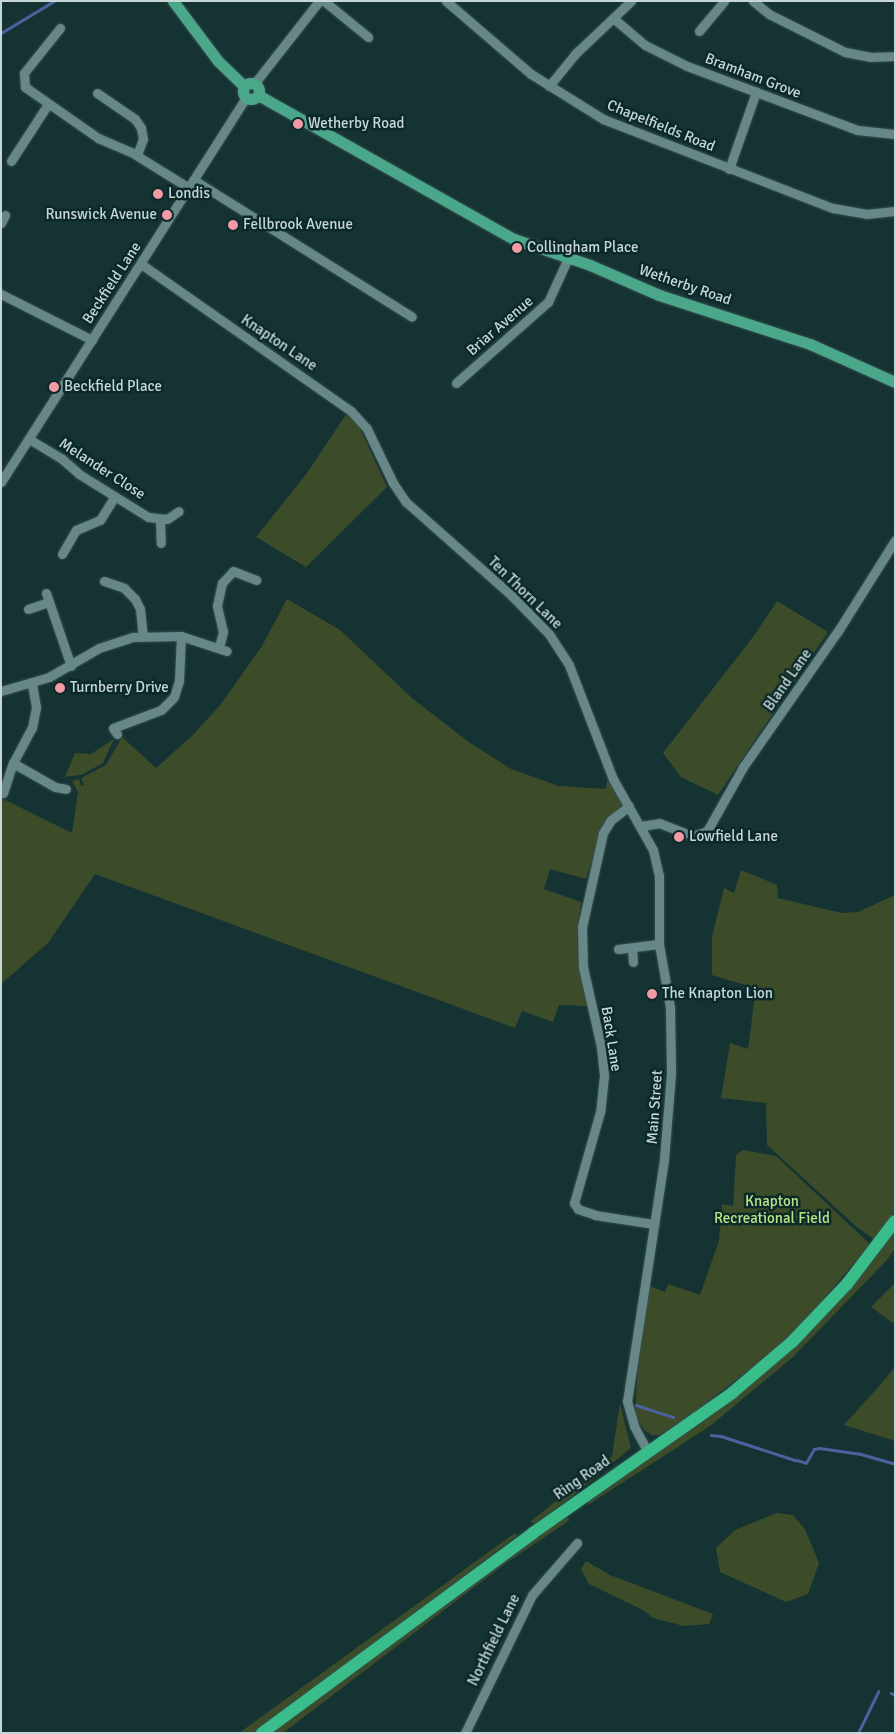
<!DOCTYPE html>
<html>
<head>
<meta charset="utf-8">
<style>
  body { margin:0 }
  #map { position:relative; width:896px; height:1734px; overflow:hidden; background:#163334; font-family:Signika,sans-serif }
  div>[style] { position:absolute }
  [style*='--x'] { left:calc(var(--x)*1px); top:calc(var(--y)*1px); width:calc(var(--w)*1px); rotate:calc(var(--a)*1deg) }
  .green>* { inset:0; background:#3c4c29 }
  .stream>* { height:2.5px; margin:-1.25px; padding:0 1.25px; transform-origin:1.25px; border-radius:1.25px; background:#4c629e }
  .roads { filter:drop-shadow(0 0 1px #385050) drop-shadow(0 0 1px #385050) }
  .minor>* { height:9px; margin:-4.5px; padding:0 4.5px; transform-origin:4.5px; border-radius:4.5px; background:#688788 }
  .major>* { height:11px; margin:-5.5px; padding:0 5.5px; transform-origin:5.5px; border-radius:5.5px; background:#4ba78a }
  .major>.ring { margin:-5.5px; padding:0; box-sizing:content-box; background:none; border:11px solid #4ba78a; border-radius:50% }
  .highway>* { height:12px; margin:-6px; padding:0 6px; transform-origin:6px; border-radius:6px; background:#38bd8b }
  .dots>* { width:14px; height:14px; translate:-50% -50%; box-sizing:border-box; border:2px solid #0c292a; border-radius:50% }
  span { translate:-50% -50%; white-space:nowrap; text-align:center; line-height:1.15; -webkit-text-stroke:5px #0c292a; paint-order:stroke }
  .street-label { font-size:15px; color:#c7d7d7 }
  .poi-label { font-size:15px; color:#c7d7d7 }
  .left { translate:0 -50%; text-align:left }
  .right { translate:-100% -50%; text-align:right }
  .park-label { font-size:15px; color:#b8e385 }
  .frame { position:absolute; inset:0; border:2px solid #c7d7d7; pointer-events:none }
</style>
</head>
<body>
<div id="map">
  <div class="green">
    <i style="clip-path:polygon(347px 413px,358px 424px,387px 487px,306px 567px,256px 537px,307px 473px)"></i>
    <i style="clip-path:polygon(287px 599px,340px 630px,413px 699px,470px 743px,511px 769px,559px 786px,606px 789px,607px 780px,614px 787px,622px 806px,596px 848px,586px 879px,550px 869px,544px 889px,581px 902px,577px 942px,588px 1006px,559px 1005px,553px 1022px,522px 1011px,515px 1028px,95px 874px,48px 943px,1px 984px,1px 798px,72px 833px,78px 792px,72px 781px,79px 779px,81px 786px,84px 785px,81px 778px,106px 765px,122px 737px,156px 768px,193px 735px,221px 704px,262px 646px)"></i>
    <i style="clip-path:polygon(777px 601px,828px 632px,718px 795px,681px 777px,663px 753px,756px 633px)"></i>
    <i style="clip-path:polygon(114px 739px,103px 763px,81px 775px,65px 777px,75px 753px,91px 754px)"></i>
    <i style="clip-path:polygon(741px 870px,777px 885px,778px 898px,842px 913px,858px 912px,895px 895px,895px 1211px,874px 1239px,858px 1228px,767px 1145px,766px 1103px,721px 1098px,730px 1043px,748px 1049px,756px 988px,712px 975px,712px 936px,724px 888px,734px 893px)"></i>
    <i style="clip-path:polygon(743px 1150px,776px 1156px,870px 1244px,807px 1319px,770px 1354px,684px 1420px,660px 1435px,652px 1435px,644px 1430px,635px 1415px,639px 1348px,647px 1285px,665px 1292px,668px 1284px,700px 1295px,719px 1241px,722px 1204px,733px 1206px,736px 1155px)"></i>
    <i style="clip-path:polygon(895px 1230px,895px 1249px,886px 1261px,793px 1357px,710px 1426px,588px 1505px,588px 1500px,799px 1342px,859px 1279px)"></i>
    <i style="clip-path:polygon(895px 1283px,895px 1321px,893px 1323px,871px 1307px)"></i>
    <i style="clip-path:polygon(895px 1367px,895px 1441px,844px 1425px,881px 1384px)"></i>
    <i style="clip-path:polygon(620px 1403px,631px 1448px,565px 1502px,535px 1523px,530px 1522px,612px 1456px)"></i>
    <i style="clip-path:polygon(777px 1513px,793px 1515px,805px 1529px,819px 1563px,808px 1594px,786px 1602px,720px 1572px,716px 1548px,735px 1530px)"></i>
    <i style="clip-path:polygon(566px 1516px,570px 1520px,506px 1563px,283px 1733px,271px 1733px)"></i>
    <i style="clip-path:polygon(515px 1533px,517px 1536px,254px 1733px,239px 1733px)"></i>
    <i style="clip-path:polygon(586px 1561px,610px 1575px,713px 1614px,709px 1624px,684px 1626px,653px 1618px,643px 1610px,589px 1584px,581px 1569px)"></i>
  </div>
  <div class="stream">
    <i style="--x:1;--y:33;--w:62;--a:-31.1"></i>
    <i style="--x:636;--y:1405;--w:39;--a:18"></i>
    <i style="--x:711;--y:1435;--w:10;--a:6"></i>
    <i style="--x:721;--y:1436;--w:78;--a:18"></i>
    <i style="--x:797;--y:1460;--w:9;--a:18"></i>
    <i style="--x:806;--y:1463;--w:16;--a:-60"></i>
    <i style="--x:814;--y:1449;--w:6;--a:-9"></i>
    <i style="--x:820;--y:1448;--w:41;--a:8.3"></i>
    <i style="--x:861;--y:1454;--w:35;--a:16"></i>
    <i style="--x:891;--y:1693;--w:4;--a:27"></i>
    <i style="--x:858;--y:1733;--w:46;--a:-64"></i>
  </div>
  <div class="roads">
    <div class="minor">
      <i style="--x:324;--y:1;--w:57;--a:39.3"></i>
      <i style="--x:446;--y:1;--w:112;--a:40.7"></i>
      <i style="--x:531;--y:74;--w:85;--a:32"></i>
      <i style="--x:603;--y:119;--w:247;--a:21.2"></i>
      <i style="--x:833;--y:208;--w:34;--a:10"></i>
      <i style="--x:866;--y:214;--w:29;--a:-6"></i>
      <i style="--x:753;--y:1;--w:21;--a:39"></i>
      <i style="--x:769;--y:14;--w:85;--a:26.6"></i>
      <i style="--x:845;--y:52;--w:25;--a:11"></i>
      <i style="--x:870;--y:57;--w:25;--a:-2"></i>
      <i style="--x:613;--y:18;--w:42;--a:40.2"></i>
      <i style="--x:645;--y:45;--w:47;--a:26.6"></i>
      <i style="--x:687;--y:66;--w:182;--a:20.6"></i>
      <i style="--x:857;--y:130;--w:38;--a:6"></i>
      <i style="--x:60;--y:28;--w:58;--a:128.7"></i>
      <i style="--x:24;--y:73;--w:14;--a:86"></i>
      <i style="--x:25;--y:87;--w:89;--a:34.9"></i>
      <i style="--x:98;--y:138;--w:36;--a:23"></i>
      <i style="--x:131;--y:152;--w:68;--a:31.8"></i>
      <i style="--x:699;--y:31;--w:39;--a:-50"></i>
      <i style="--x:254;--y:84;--w:105;--a:-51.9"></i>
      <i style="--x:549;--y:86;--w:43;--a:-50.7"></i>
      <i style="--x:576;--y:53;--w:76;--a:-43.4"></i>
      <i style="--x:97;--y:93;--w:46;--a:34.4"></i>
      <i style="--x:135;--y:119;--w:11;--a:56"></i>
      <i style="--x:141;--y:128;--w:11;--a:80"></i>
      <i style="--x:143;--y:139;--w:17;--a:111"></i>
      <i style="--x:11;--y:161;--w:68;--a:-57"></i>
      <i style="--x:729;--y:169;--w:82;--a:-70.7"></i>
      <i style="--x:194;--y:180;--w:257;--a:32.1"></i>
      <i style="--x:1;--y:223;--w:9;--a:-63"></i>
      <i style="--x:141;--y:264;--w:256;--a:35"></i>
      <i style="--x:351;--y:411;--w:24;--a:48"></i>
      <i style="--x:367;--y:429;--w:60;--a:64.3"></i>
      <i style="--x:393;--y:483;--w:23;--a:56"></i>
      <i style="--x:406;--y:502;--w:140;--a:41.5"></i>
      <i style="--x:511;--y:595;--w:54;--a:45.7"></i>
      <i style="--x:549;--y:634;--w:37;--a:57"></i>
      <i style="--x:569;--y:665;--w:122;--a:68.9"></i>
      <i style="--x:613;--y:779;--w:81;--a:60.6"></i>
      <i style="--x:653;--y:850;--w:27;--a:77"></i>
      <i style="--x:659;--y:876;--w:68;--a:90"></i>
      <i style="--x:659;--y:944;--w:65;--a:80.2"></i>
      <i style="--x:670;--y:1008;--w:66;--a:89.1"></i>
      <i style="--x:671;--y:1074;--w:86;--a:94.7"></i>
      <i style="--x:664;--y:1160;--w:244;--a:98.7"></i>
      <i style="--x:627;--y:1401;--w:26;--a:74"></i>
      <i style="--x:634;--y:1426;--w:30;--a:62"></i>
      <i style="--x:1;--y:294;--w:102;--a:26.8"></i>
      <i style="--x:456;--y:383;--w:123;--a:-41.4"></i>
      <i style="--x:548;--y:302;--w:48;--a:-65.6"></i>
      <i style="--x:29;--y:439;--w:39;--a:31"></i>
      <i style="--x:62;--y:459;--w:23;--a:41"></i>
      <i style="--x:79;--y:474;--w:81;--a:31.9"></i>
      <i style="--x:148;--y:517;--w:19;--a:6"></i>
      <i style="--x:167;--y:519;--w:14;--a:-34"></i>
      <i style="--x:1;--y:482;--w:456;--a:-57.5"></i>
      <i style="--x:160;--y:520;--w:23;--a:88"></i>
      <i style="--x:62;--y:554;--w:28;--a:-60"></i>
      <i style="--x:76;--y:530;--w:26;--a:-23"></i>
      <i style="--x:100;--y:520;--w:28;--a:-58"></i>
      <i style="--x:104;--y:581;--w:21;--a:19"></i>
      <i style="--x:124;--y:588;--w:16;--a:45"></i>
      <i style="--x:135;--y:599;--w:11;--a:63"></i>
      <i style="--x:140;--y:609;--w:27;--a:84"></i>
      <i style="--x:46;--y:593;--w:77;--a:71.1"></i>
      <i style="--x:28;--y:609;--w:21;--a:-19"></i>
      <i style="--x:219;--y:647;--w:16;--a:-75"></i>
      <i style="--x:223;--y:632;--w:27;--a:-103"></i>
      <i style="--x:217;--y:606;--w:24;--a:-78"></i>
      <i style="--x:222;--y:583;--w:16;--a:-47"></i>
      <i style="--x:233;--y:571;--w:25;--a:21"></i>
      <i style="--x:1;--y:691;--w:50;--a:-16.3"></i>
      <i style="--x:49;--y:677;--w:58;--a:-30.1"></i>
      <i style="--x:99;--y:648;--w:36;--a:-18"></i>
      <i style="--x:133;--y:637;--w:48;--a:-1.2"></i>
      <i style="--x:181;--y:636;--w:48;--a:18.1"></i>
      <i style="--x:117;--y:734;--w:7;--a:-124"></i>
      <i style="--x:113;--y:728;--w:51;--a:-20.6"></i>
      <i style="--x:161;--y:710;--w:18;--a:-45"></i>
      <i style="--x:174;--y:697;--w:17;--a:-73"></i>
      <i style="--x:179;--y:681;--w:45;--a:-87.5"></i>
      <i style="--x:13;--y:763;--w:48;--a:29.7"></i>
      <i style="--x:55;--y:787;--w:11;--a:10"></i>
      <i style="--x:3;--y:793;--w:32;--a:-72"></i>
      <i style="--x:13;--y:763;--w:40;--a:-62"></i>
      <i style="--x:32;--y:728;--w:21;--a:-79"></i>
      <i style="--x:36;--y:707;--w:23;--a:-100"></i>
      <i style="--x:629;--y:806;--w:23;--a:142"></i>
      <i style="--x:611;--y:820;--w:15;--a:122"></i>
      <i style="--x:603;--y:833;--w:96;--a:102.6"></i>
      <i style="--x:582;--y:927;--w:40;--a:88.6"></i>
      <i style="--x:583;--y:967;--w:82;--a:77.3"></i>
      <i style="--x:601;--y:1047;--w:29;--a:84"></i>
      <i style="--x:604;--y:1076;--w:36;--a:96"></i>
      <i style="--x:600;--y:1112;--w:95;--a:105.9"></i>
      <i style="--x:574;--y:1203;--w:7;--a:56"></i>
      <i style="--x:578;--y:1209;--w:18;--a:19"></i>
      <i style="--x:595;--y:1215;--w:60;--a:8.7"></i>
      <i style="--x:641;--y:826;--w:18;--a:-9"></i>
      <i style="--x:659;--y:823;--w:36;--a:21"></i>
      <i style="--x:693;--y:836;--w:15;--a:-20"></i>
      <i style="--x:707;--y:831;--w:73;--a:-60.6"></i>
      <i style="--x:743;--y:767;--w:166;--a:-55.1"></i>
      <i style="--x:838;--y:631;--w:107;--a:-57.9"></i>
      <i style="--x:632;--y:948;--w:14;--a:86"></i>
      <i style="--x:618;--y:949;--w:41;--a:-7"></i>
      <i style="--x:465;--y:1733;--w:153;--a:-64.1"></i>
      <i style="--x:532;--y:1595;--w:69;--a:-49.1"></i>
    </div>
    <div class="major">
      <i style="--x:173;--y:1;--w:75;--a:53.1"></i>
      <i style="--x:218;--y:61;--w:36;--a:44"></i>
      <i class="ring" style="left:243px;top:83px;width:5px;height:5px"></i>
      <i style="--x:258;--y:95;--w:294;--a:29.4"></i>
      <i style="--x:514;--y:239;--w:80;--a:18.9"></i>
      <i style="--x:590;--y:265;--w:75;--a:23.5"></i>
      <i style="--x:659;--y:295;--w:159;--a:18"></i>
      <i style="--x:810;--y:344;--w:93;--a:24.1"></i>
    </div>
    <div class="highway">
      <i style="--x:262;--y:1733;--w:337;--a:-36.4"></i>
      <i style="--x:533;--y:1533;--w:243;--a:-35.1"></i>
      <i style="--x:732;--y:1393;--w:79;--a:-40.4"></i>
      <i style="--x:792;--y:1342;--w:80;--a:-46.5"></i>
      <i style="--x:847;--y:1284;--w:79;--a:-52.7"></i>
    </div>
  </div>
  <div class="dots">
    <i style="left:298px;top:124px;background:#f49aa5"></i>
    <i style="left:158px;top:194px;background:#f49aa5"></i>
    <i style="left:167px;top:215px;background:#f49aa5"></i>
    <i style="left:233px;top:225px;background:#f49aa5"></i>
    <i style="left:517px;top:248px;background:#f49aa5"></i>
    <i style="left:54px;top:387px;background:#f49aa5"></i>
    <i style="left:60px;top:688px;background:#f49aa5"></i>
    <i style="left:679px;top:837px;background:#f49aa5"></i>
    <i style="left:652px;top:994px;background:#f49aa5"></i>
  </div>
  <div class="street-label">
    <span style="left:753px;top:76px;rotate:21deg">Bramham Grove</span>
    <span style="left:661px;top:126px;rotate:22deg">Chapelfields Road</span>
    <span style="left:112px;top:283px;rotate:-57deg">Beckfield Lane</span>
    <span style="left:685px;top:285px;rotate:19deg">Wetherby Road</span>
    <span style="left:500px;top:326px;rotate:-41deg">Briar Avenue</span>
    <span style="left:279px;top:343px;rotate:34deg">Knapton Lane</span>
    <span style="left:102px;top:469px;rotate:33deg">Melander Close</span>
    <span style="left:525px;top:593px;rotate:44deg">Ten Thorn Lane</span>
    <span style="left:788px;top:680px;rotate:-55deg">Bland Lane</span>
    <span style="left:611px;top:1039px;rotate:81deg">Back Lane</span>
    <span style="left:655px;top:1107px;rotate:-86deg">Main Street</span>
    <span style="left:582px;top:1478px;rotate:-35deg">Ring Road</span>
    <span style="left:494px;top:1640px;rotate:-64deg">Northfield Lane</span>
  </div>
  <div class="poi-label">
    <span class="left" style="left:308px;top:124px">Wetherby Road</span>
    <span class="left" style="left:168px;top:194px">Londis</span>
    <span class="right" style="left:157px;top:215px">Runswick Avenue</span>
    <span class="left" style="left:243px;top:225px">Fellbrook Avenue</span>
    <span class="left" style="left:527px;top:248px">Collingham Place</span>
    <span class="left" style="left:64px;top:387px">Beckfield Place</span>
    <span class="left" style="left:70px;top:688px">Turnberry Drive</span>
    <span class="left" style="left:689px;top:837px">Lowfield Lane</span>
    <span class="left" style="left:662px;top:994px">The Knapton Lion</span>
  </div>
  <div class="park-label">
    <span style="left:772px;top:1210px">Knapton<br>Recreational Field</span>
  </div>
  <div class="frame"></div>
</div>
</body>
</html>
